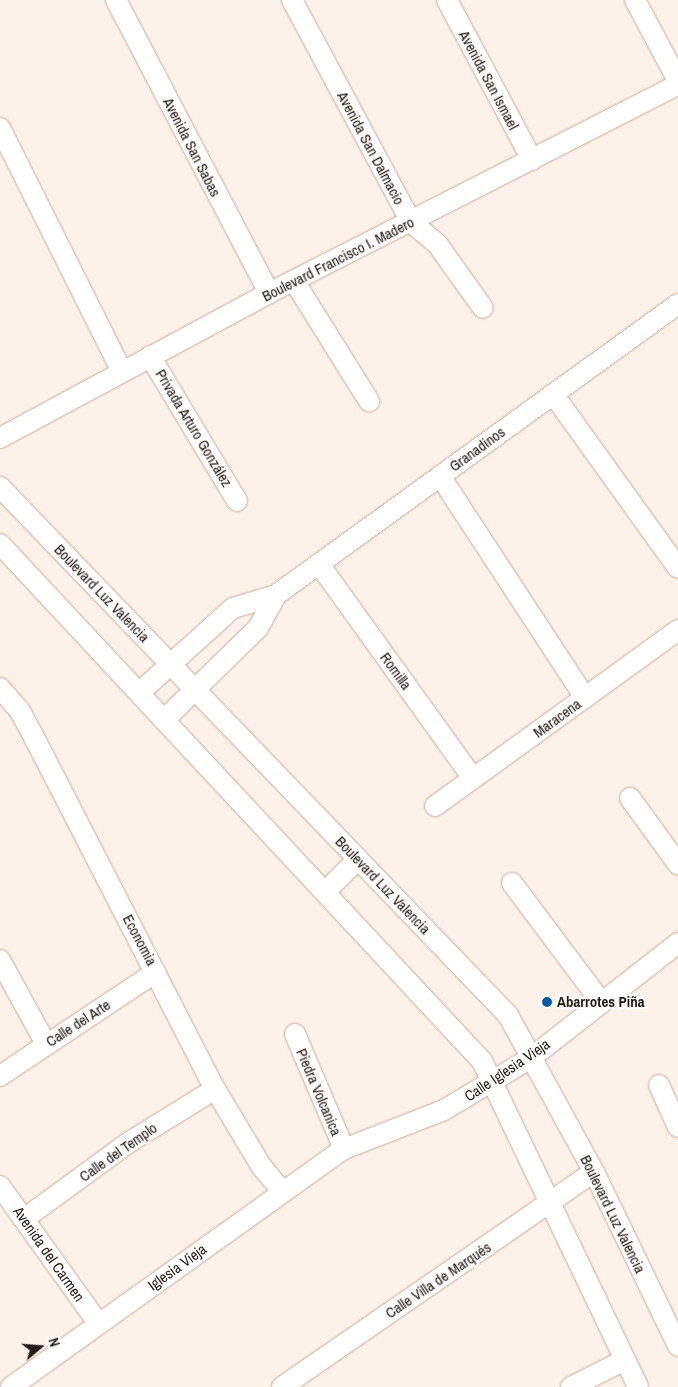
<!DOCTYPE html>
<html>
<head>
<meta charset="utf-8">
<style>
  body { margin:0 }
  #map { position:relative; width:678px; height:1387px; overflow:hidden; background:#fdf2ea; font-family:"Archivo Narrow",sans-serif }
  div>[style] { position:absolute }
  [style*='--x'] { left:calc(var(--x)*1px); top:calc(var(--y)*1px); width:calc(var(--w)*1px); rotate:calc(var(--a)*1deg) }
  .roads { filter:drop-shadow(0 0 1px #c7ad9b) drop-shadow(0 0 1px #c7ad9b) }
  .minor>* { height:20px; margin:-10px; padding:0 10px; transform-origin:10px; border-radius:10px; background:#fff }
  .dots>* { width:14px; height:14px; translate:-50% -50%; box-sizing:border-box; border:2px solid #fff; border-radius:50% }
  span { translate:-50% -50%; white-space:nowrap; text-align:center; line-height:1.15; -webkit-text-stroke:4.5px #fff; paint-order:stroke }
  .street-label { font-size:15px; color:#231a13 }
  .poi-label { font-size:15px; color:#231a13; font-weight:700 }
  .left { translate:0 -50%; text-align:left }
  .north { position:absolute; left:15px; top:1322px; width:50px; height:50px; -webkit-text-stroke:4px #fff; paint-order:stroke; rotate:72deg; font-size:14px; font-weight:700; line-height:20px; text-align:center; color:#231a13 }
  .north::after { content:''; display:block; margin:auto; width:18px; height:22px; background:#231a13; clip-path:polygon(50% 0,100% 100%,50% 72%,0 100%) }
</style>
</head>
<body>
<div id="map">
  <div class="roads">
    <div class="minor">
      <i style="--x:116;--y:0;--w:331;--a:62.4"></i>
      <i style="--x:292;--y:0;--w:252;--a:61.8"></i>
      <i style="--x:411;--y:222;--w:35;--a:40"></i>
      <i style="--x:438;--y:245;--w:77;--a:54.5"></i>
      <i style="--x:447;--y:0;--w:181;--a:62"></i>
      <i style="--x:635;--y:0;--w:92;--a:62"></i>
      <i style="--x:0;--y:128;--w:271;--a:63.4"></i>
      <i style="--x:294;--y:281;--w:142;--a:58"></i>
      <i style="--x:150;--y:356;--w:169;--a:59"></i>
      <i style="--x:553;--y:394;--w:214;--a:54.3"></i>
      <i style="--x:0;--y:438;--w:306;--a:-28.3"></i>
      <i style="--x:269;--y:293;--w:459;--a:-27"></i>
      <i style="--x:440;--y:476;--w:265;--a:56.8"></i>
      <i style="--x:0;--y:487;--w:733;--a:46.11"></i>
      <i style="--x:508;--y:1015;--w:179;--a:61.3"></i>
      <i style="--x:594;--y:1172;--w:193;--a:64.2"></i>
      <i style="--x:0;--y:544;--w:707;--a:47.01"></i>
      <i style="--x:482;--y:1061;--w:361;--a:64.4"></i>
      <i style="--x:319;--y:564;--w:264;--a:54.3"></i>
      <i style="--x:0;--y:688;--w:30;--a:49"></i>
      <i style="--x:20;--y:711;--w:34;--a:62"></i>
      <i style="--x:36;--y:741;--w:391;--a:62.8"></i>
      <i style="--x:215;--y:1089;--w:90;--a:59.1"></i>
      <i style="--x:261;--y:1166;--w:33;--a:50"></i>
      <i style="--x:140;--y:692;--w:125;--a:-42.1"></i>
      <i style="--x:233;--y:608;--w:45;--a:-16.8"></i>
      <i style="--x:276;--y:595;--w:496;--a:-35.9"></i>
      <i style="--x:165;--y:719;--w:130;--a:-44.4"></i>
      <i style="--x:258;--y:628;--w:38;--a:-61"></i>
      <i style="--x:630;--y:798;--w:82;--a:54"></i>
      <i style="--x:435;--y:806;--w:300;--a:-35.9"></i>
      <i style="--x:512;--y:883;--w:149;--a:53.2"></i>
      <i style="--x:327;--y:890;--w:44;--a:-45"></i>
      <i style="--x:0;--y:960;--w:96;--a:61.3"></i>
      <i style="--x:295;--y:1034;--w:125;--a:66.9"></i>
      <i style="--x:0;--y:1076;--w:187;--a:-33.7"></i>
      <i style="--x:659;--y:1085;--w:46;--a:65.7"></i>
      <i style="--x:0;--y:1186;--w:168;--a:54.4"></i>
      <i style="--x:24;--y:1219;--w:129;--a:-36.2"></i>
      <i style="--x:128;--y:1143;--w:102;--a:-31.8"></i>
      <i style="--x:11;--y:1387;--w:409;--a:-35.6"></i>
      <i style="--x:344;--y:1149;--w:107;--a:-21.3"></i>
      <i style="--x:444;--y:1110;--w:101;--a:-30.9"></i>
      <i style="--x:531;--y:1058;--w:187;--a:-38"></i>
      <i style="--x:282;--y:1387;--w:379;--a:-34.6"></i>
      <i style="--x:571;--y:1387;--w:60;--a:-26.6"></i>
    </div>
  </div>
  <div class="dots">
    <i style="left:547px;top:1002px;background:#035aa8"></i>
  </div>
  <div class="street-label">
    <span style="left:489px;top:80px;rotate:62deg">Avenida San Ismael</span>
    <span style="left:192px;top:147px;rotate:63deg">Avenida San Sabas</span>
    <span style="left:371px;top:148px;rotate:62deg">Avenida San Dalmacio</span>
    <span style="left:338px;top:259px;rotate:-27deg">Boulevard Francisco I. Madero</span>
    <span style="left:194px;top:428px;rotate:59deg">Privada Arturo González</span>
    <span style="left:477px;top:449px;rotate:-36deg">Granadinos</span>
    <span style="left:102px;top:593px;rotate:46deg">Boulevard Luz Valencia</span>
    <span style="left:396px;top:671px;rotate:54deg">Romilla</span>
    <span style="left:557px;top:718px;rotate:-36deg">Maracena</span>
    <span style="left:383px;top:885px;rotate:46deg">Boulevard Luz Valencia</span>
    <span style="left:140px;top:940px;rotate:62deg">Economia</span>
    <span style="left:78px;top:1023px;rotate:-33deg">Calle del Arte</span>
    <span style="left:507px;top:1070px;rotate:-34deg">Calle Iglesia Vieja</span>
    <span style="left:319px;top:1092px;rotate:67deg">Piedra Volcanica</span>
    <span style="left:118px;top:1152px;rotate:-35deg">Calle del Templo</span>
    <span style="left:613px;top:1214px;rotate:64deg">Boulevard Luz Valencia</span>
    <span style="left:49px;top:1254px;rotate:55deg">Avenida del Carmen</span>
    <span style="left:177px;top:1267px;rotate:-36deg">Iglesia Vieja</span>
    <span style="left:438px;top:1280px;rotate:-34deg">Calle Villa de Marqués</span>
  </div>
  <div class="poi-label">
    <span class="left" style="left:557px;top:1002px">Abarrotes Piña</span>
  </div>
  <div class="north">N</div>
</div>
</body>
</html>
